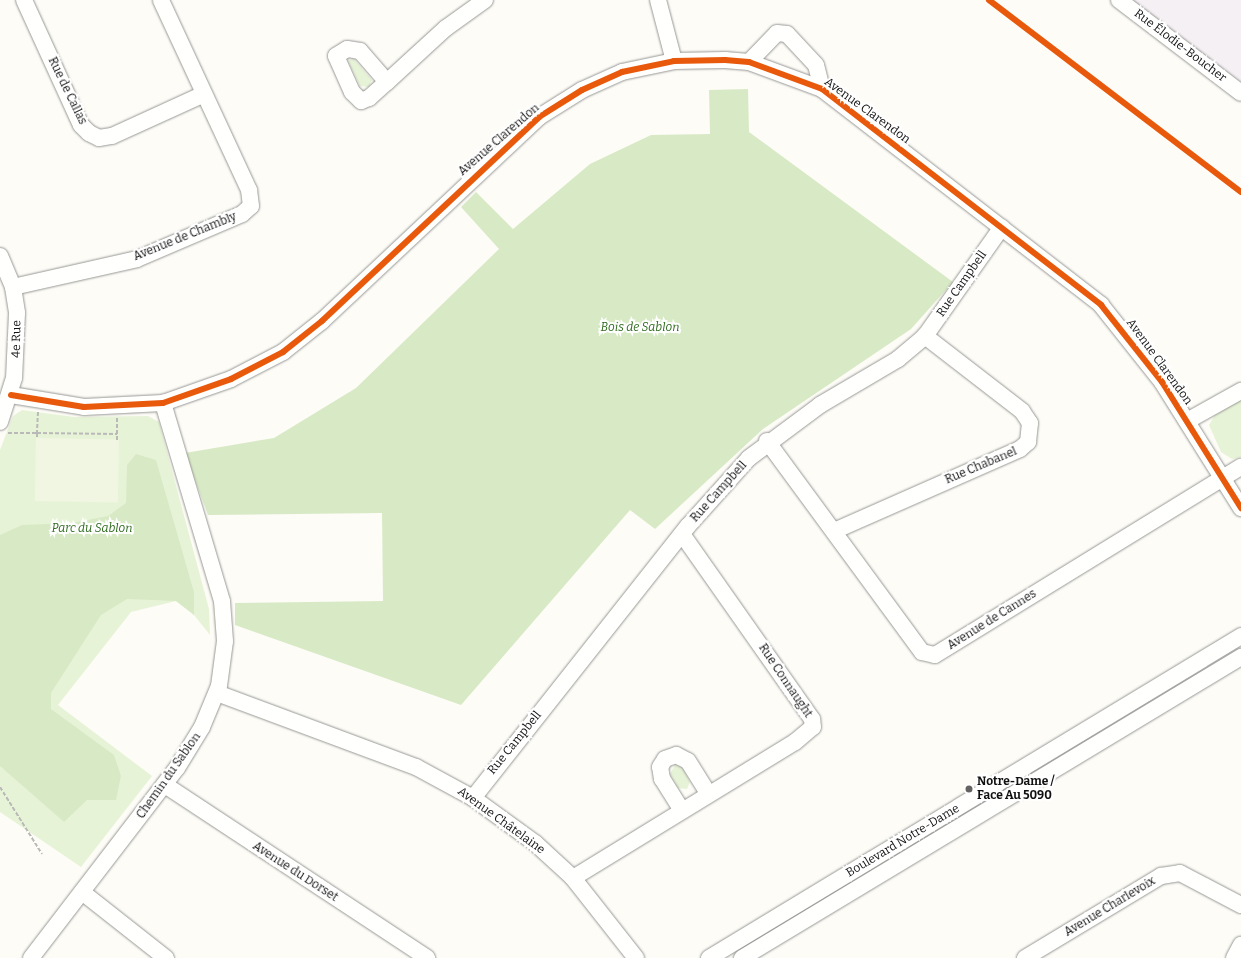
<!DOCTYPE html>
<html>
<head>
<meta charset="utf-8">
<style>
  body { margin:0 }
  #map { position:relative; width:1241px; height:958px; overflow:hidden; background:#fdfcf7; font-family:Bitter,serif }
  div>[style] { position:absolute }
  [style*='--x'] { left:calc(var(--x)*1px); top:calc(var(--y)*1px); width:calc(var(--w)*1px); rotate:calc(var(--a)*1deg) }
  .industrial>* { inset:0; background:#f5f0f3 }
  .green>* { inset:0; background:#e7f3d7 }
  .forest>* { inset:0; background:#d8eac5 }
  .pitch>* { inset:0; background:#f0f6e1; transform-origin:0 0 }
  .path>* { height:2px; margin-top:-1px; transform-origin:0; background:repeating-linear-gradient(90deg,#b9b9b8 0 4px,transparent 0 6px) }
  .roads { filter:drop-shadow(0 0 1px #979795) drop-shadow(0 0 1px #979795) }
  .minor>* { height:16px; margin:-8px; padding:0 8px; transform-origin:8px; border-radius:8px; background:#fffffe }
  .cycleway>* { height:6px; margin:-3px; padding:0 3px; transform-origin:3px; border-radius:3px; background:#e8590c }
  .dots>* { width:11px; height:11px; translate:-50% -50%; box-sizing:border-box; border:2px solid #fff; border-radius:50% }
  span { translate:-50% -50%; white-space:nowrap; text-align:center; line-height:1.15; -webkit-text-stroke:4px #fff; paint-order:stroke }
  .street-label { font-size:12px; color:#111 }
  .park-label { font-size:12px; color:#2f6b1f; font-style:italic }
  .poi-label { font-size:12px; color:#111; font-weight:700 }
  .left { translate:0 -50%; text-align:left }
</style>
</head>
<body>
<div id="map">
  <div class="industrial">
    <i style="clip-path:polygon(1130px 0,1241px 0,1241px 82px)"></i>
  </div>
  <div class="green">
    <i style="clip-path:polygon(353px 58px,372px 80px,369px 87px,360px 86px,348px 61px)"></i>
    <i style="clip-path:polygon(1241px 399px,1241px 457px,1232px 459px,1221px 452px,1209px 425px,1215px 415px)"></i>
    <i style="clip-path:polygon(22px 410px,74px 417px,148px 416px,159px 422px,209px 609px,210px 635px,194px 615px,176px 601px,131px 612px,58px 705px,152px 776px,81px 867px,0 812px,0 450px,13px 416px)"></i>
    <i style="clip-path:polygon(675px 765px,682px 766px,690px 782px,687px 789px,678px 788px,670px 774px)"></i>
  </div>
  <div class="forest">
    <i style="clip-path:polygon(748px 89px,749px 132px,953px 282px,911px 329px,763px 429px,655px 529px,630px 510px,461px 705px,235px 625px,235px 603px,383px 601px,382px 513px,208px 515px,185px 453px,274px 438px,356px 388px,499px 249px,461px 207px,476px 192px,513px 229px,590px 164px,651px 135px,710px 134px,709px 90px)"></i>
    <i style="clip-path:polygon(136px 454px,156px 460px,194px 592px,194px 615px,176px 601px,127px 599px,101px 615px,51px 693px,51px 709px,114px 755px,121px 776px,116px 800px,87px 800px,64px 822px,0 766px,0 535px,22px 525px,72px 523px,108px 516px,126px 503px,127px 465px)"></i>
  </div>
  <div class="pitch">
    <i style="left:36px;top:438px;width:83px;height:63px;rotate:1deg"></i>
  </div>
  <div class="path">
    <i style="--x:38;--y:412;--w:21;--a:93"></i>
    <i style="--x:37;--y:433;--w:80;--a:0.7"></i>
    <i style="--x:117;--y:418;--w:22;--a:90"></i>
    <i style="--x:8;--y:433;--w:29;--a:0"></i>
    <i style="--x:37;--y:433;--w:5;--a:90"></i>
    <i style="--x:0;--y:787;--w:79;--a:57.9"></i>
  </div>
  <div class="roads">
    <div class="minor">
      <i style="--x:24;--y:0;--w:137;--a:65.5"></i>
      <i style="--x:81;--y:125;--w:11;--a:45"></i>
      <i style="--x:89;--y:133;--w:11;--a:27"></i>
      <i style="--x:99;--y:138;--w:13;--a:-9"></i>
      <i style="--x:112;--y:136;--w:101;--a:-24.5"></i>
      <i style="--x:658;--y:0;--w:63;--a:75.3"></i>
      <i style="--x:1119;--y:0;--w:153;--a:37.3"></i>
      <i style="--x:749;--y:62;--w:40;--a:-46"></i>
      <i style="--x:777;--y:33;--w:10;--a:6"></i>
      <i style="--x:787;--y:34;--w:42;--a:46.9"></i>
      <i style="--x:816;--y:65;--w:25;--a:76"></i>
      <i style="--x:387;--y:82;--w:41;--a:-131.1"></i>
      <i style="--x:360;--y:51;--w:13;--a:-171"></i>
      <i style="--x:347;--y:49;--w:13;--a:148"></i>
      <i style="--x:336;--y:56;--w:39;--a:66"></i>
      <i style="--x:352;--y:92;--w:13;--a:45"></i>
      <i style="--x:361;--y:101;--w:9;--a:-21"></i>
      <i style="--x:369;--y:98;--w:24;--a:-42"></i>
      <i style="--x:387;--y:82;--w:80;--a:-42.5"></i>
      <i style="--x:446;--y:28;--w:48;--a:-35.7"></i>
      <i style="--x:0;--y:256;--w:34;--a:67"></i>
      <i style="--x:13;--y:287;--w:26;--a:81"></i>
      <i style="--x:17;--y:313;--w:65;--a:92.6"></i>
      <i style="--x:14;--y:378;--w:46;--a:107.7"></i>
      <i style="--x:13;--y:287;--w:127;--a:-12.7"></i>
      <i style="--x:137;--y:259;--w:114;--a:-23.2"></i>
      <i style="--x:242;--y:214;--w:12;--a:-42"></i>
      <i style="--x:251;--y:206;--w:16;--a:-97"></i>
      <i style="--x:249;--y:190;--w:209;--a:-114.9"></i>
      <i style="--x:11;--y:395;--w:74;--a:9.3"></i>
      <i style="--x:84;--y:407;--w:79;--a:-2.9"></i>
      <i style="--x:163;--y:403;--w:72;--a:-19.4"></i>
      <i style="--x:231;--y:379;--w:59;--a:-27.4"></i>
      <i style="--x:283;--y:352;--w:50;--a:-38.5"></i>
      <i style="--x:322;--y:321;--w:298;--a:-43.2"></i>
      <i style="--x:539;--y:117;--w:51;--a:-32.1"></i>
      <i style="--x:582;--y:90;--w:44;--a:-24.2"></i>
      <i style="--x:622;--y:72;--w:53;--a:-11.9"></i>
      <i style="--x:674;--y:61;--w:51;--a:-1.1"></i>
      <i style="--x:725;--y:60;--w:24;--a:5"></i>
      <i style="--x:749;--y:62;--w:78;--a:20.3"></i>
      <i style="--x:822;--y:89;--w:353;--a:37.7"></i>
      <i style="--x:1101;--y:305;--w:98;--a:51.6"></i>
      <i style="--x:1162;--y:382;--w:149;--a:57.9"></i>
      <i style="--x:1187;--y:421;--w:62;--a:-29.1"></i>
      <i style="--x:767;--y:441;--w:262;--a:53.7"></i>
      <i style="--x:922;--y:652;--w:13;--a:13"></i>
      <i style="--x:935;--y:655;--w:359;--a:-31.6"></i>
      <i style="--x:834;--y:531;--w:203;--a:-23.8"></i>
      <i style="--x:1020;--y:449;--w:11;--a:-41"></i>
      <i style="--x:1028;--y:442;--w:19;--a:-84"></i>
      <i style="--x:1030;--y:423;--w:14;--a:-124"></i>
      <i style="--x:1022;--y:411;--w:123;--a:-142.3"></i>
      <i style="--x:217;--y:693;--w:212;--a:20.4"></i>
      <i style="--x:416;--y:767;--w:65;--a:28.5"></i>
      <i style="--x:473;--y:798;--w:77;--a:36"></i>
      <i style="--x:535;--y:843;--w:52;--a:42.6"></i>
      <i style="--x:573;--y:878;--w:102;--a:51.8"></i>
      <i style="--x:165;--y:785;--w:314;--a:33.4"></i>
      <i style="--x:473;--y:798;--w:347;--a:-51.7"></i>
      <i style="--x:688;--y:526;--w:91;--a:-48.1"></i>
      <i style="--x:749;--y:458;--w:89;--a:-36.7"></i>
      <i style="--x:820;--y:405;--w:91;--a:-30.5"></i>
      <i style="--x:898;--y:359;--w:35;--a:-40"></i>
      <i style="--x:925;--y:336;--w:133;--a:-54.8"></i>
      <i style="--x:681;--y:809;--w:36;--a:-122"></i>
      <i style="--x:662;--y:779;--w:12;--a:-99"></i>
      <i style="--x:660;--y:767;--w:9;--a:-58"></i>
      <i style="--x:665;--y:759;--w:12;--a:-20"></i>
      <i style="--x:676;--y:755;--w:13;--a:27"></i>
      <i style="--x:688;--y:761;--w:38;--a:58"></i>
      <i style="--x:573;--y:878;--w:260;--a:-31.5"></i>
      <i style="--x:795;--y:742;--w:23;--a:-40"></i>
      <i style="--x:813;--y:727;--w:8;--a:-97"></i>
      <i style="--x:812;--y:719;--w:226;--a:-125.1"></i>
      <i style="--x:82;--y:892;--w:107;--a:38.2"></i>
      <i style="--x:31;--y:958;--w:240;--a:-52.5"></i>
      <i style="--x:177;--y:768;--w:48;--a:-58.6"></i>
      <i style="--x:202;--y:727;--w:44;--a:-67.5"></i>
      <i style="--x:219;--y:686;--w:45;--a:-82.4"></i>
      <i style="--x:225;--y:641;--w:40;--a:-94.3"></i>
      <i style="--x:222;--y:601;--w:207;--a:-106.6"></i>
      <i style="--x:709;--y:958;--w:622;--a:-31.18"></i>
      <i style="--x:742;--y:958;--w:583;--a:-31.1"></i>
      <i style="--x:1025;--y:958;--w:159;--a:-31.1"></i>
      <i style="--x:1161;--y:876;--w:19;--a:-9"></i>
      <i style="--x:1180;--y:873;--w:69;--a:27.7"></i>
      <i style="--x:1234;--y:958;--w:15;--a:-62"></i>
    </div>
  </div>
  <div class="cycleway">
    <i style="--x:989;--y:0;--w:317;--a:37.3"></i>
    <i style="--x:11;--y:395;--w:74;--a:9.3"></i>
    <i style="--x:84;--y:407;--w:79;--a:-2.9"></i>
    <i style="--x:163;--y:403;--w:72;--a:-19.4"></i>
    <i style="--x:231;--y:379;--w:59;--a:-27.4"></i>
    <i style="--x:283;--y:352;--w:50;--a:-38.5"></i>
    <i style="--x:322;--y:321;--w:298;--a:-43.2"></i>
    <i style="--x:539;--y:117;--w:51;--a:-32.1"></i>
    <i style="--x:582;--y:90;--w:44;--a:-24.2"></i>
    <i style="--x:622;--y:72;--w:53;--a:-11.9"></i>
    <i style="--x:674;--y:61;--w:51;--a:-1.1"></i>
    <i style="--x:725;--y:60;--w:24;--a:5"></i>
    <i style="--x:749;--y:62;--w:78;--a:20.3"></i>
    <i style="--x:822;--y:89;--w:353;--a:37.7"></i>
    <i style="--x:1101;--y:305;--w:98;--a:51.6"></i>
    <i style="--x:1162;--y:382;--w:149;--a:57.9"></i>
  </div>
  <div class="dots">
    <i style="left:969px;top:789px;background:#646362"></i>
  </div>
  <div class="street-label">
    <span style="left:1180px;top:46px;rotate:37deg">Rue Élodie-Boucher</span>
    <span style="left:67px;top:91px;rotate:64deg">Rue de Callas</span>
    <span style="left:867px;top:111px;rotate:36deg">Avenue Clarendon</span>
    <span style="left:499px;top:140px;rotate:-41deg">Avenue Clarendon</span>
    <span style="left:185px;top:237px;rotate:-22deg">Avenue de Chambly</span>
    <span style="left:962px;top:284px;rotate:-55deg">Rue Campbell</span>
    <span style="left:17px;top:339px;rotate:-89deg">4e Rue</span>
    <span style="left:1159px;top:362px;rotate:54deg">Avenue Clarendon</span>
    <span style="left:981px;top:466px;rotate:-23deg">Rue Chabanel</span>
    <span style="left:719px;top:492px;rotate:-48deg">Rue Campbell</span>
    <span style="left:992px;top:620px;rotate:-32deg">Avenue de Cannes</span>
    <span style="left:785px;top:681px;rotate:56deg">Rue Connaught</span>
    <span style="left:515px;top:743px;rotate:-51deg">Rue Campbell</span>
    <span style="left:169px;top:776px;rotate:-55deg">Chemin du Sablon</span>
    <span style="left:501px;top:821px;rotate:36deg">Avenue Châtelaine</span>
    <span style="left:903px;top:841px;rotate:-31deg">Boulevard Notre-Dame</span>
    <span style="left:295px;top:872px;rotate:33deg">Avenue du Dorset</span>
    <span style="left:1110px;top:907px;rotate:-31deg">Avenue Charlevoix</span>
  </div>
  <div class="park-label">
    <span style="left:640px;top:328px">Bois de Sablon</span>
    <span style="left:92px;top:529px">Parc du Sablon</span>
  </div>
  <div class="poi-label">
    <span class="left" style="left:977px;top:789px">Notre-Dame /<br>Face Au 5090</span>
  </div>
</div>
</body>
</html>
